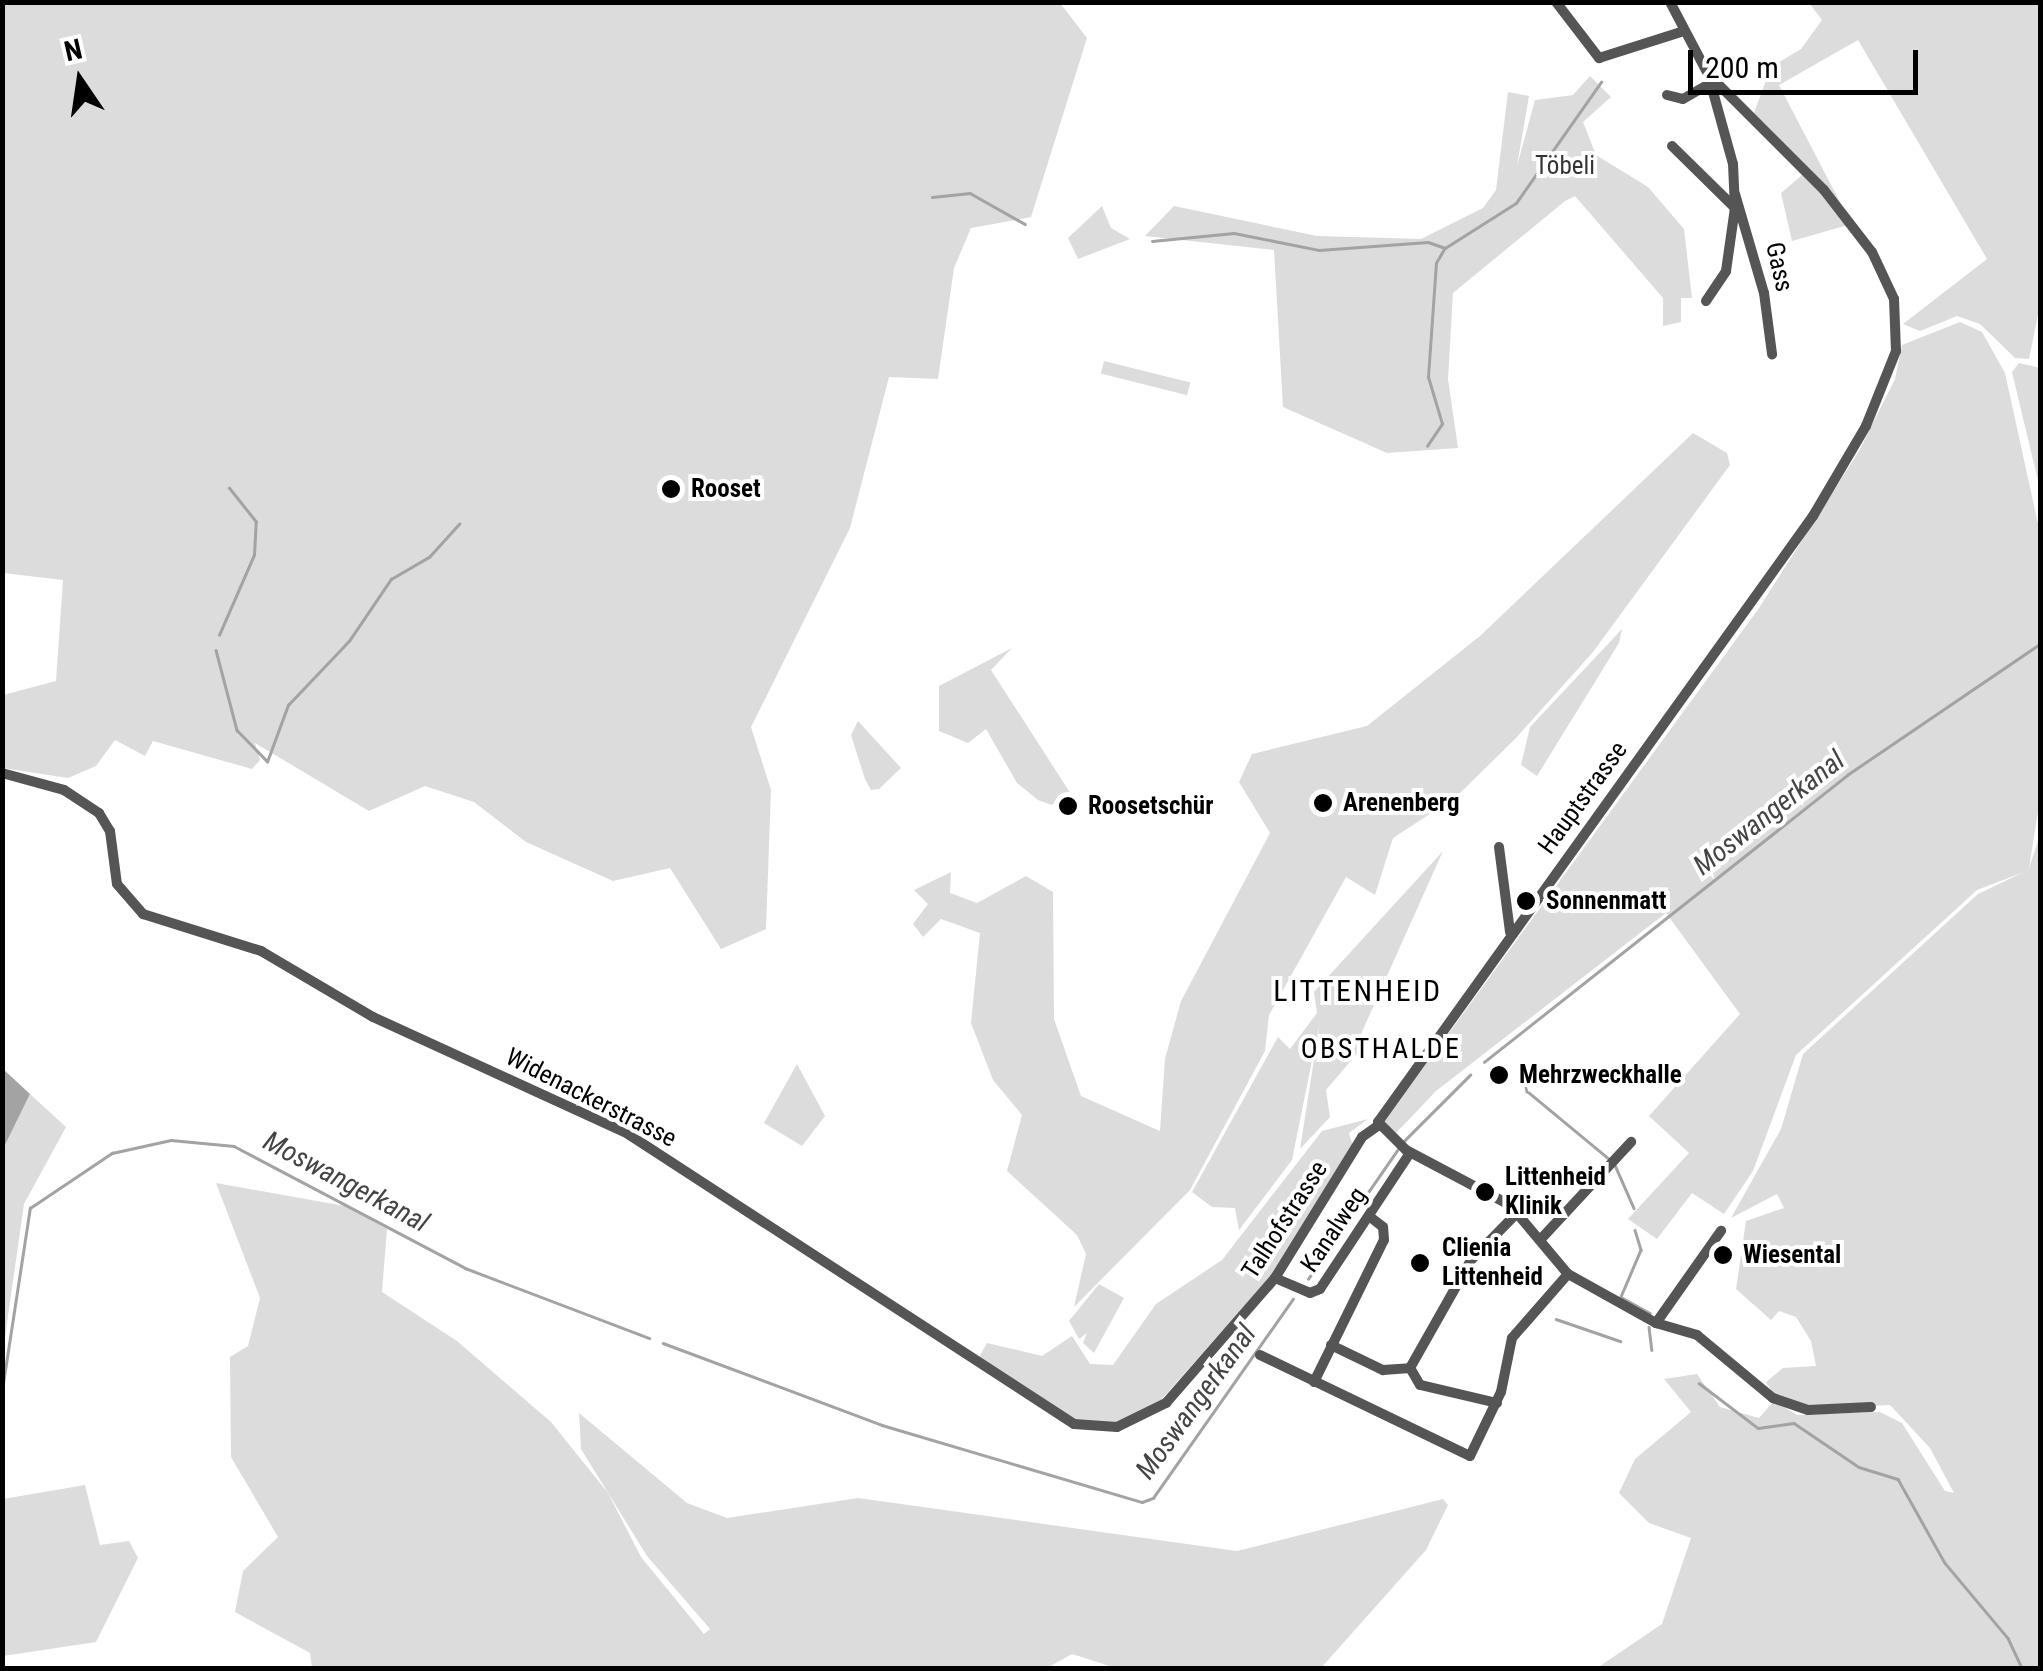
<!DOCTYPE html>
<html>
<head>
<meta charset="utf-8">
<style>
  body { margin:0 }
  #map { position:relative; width:2043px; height:1671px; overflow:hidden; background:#fff; font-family:"Roboto Condensed",sans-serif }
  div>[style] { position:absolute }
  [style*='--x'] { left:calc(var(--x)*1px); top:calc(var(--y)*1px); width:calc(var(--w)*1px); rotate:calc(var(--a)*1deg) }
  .green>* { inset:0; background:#dcdcdc; transform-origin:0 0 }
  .water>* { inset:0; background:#a3a3a3 }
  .stream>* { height:2.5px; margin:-1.25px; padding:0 1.25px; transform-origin:1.25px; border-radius:1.25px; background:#a3a3a3 }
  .minor>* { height:10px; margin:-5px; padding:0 5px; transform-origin:5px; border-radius:5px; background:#555 }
  .dots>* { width:28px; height:28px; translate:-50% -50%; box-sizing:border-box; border:5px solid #fff; border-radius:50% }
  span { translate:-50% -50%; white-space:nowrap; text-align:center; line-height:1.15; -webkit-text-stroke:8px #fff; paint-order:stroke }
  .park-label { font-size:25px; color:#333 }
  .street-label { font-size:25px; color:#000 }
  .poi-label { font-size:25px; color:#000; font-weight:700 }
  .left { translate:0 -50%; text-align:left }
  .water-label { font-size:28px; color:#444; font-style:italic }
  .neighbourhood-label { font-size:28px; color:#000; letter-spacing:2.5px }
  .quarter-label { font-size:30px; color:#000; letter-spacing:2.5px }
  .frame { position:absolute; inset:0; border:5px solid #000; pointer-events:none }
  .north { position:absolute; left:30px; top:30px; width:100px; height:100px; -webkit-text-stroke:8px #fff; paint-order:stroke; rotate:347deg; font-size:28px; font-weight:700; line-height:40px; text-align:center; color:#000 }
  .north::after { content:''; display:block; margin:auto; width:35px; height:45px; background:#000; clip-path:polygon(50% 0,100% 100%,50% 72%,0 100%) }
  .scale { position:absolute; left:1688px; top:50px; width:230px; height:45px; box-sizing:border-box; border:5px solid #000; border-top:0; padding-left:12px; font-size:30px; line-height:35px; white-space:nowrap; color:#000; -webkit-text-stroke:8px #fff; paint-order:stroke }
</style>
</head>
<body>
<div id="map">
  <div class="green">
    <i style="clip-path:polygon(2px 3px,1060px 3px,1087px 38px,1031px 217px,971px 228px,954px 268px,938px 379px,889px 377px,850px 528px,751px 727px,771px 790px,766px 929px,721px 949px,670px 868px,613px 881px,526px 842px,474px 802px,425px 786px,369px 811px,255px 743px,260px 760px,252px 769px,153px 741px,145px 756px,115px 740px,96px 766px,68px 778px,3px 768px,3px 695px,56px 681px,63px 580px,3px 573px)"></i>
    <i style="clip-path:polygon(1809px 3px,2040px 3px,2040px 305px,2029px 359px,2015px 358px,1980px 324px,1957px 316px,1920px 331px,1903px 324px,1987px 259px,1858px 40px,1779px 85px,1840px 202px,1754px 113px,1771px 67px,1801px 49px,1822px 20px)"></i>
    <i style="clip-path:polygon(1590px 76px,1611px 97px,1583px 122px,1596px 155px,1648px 187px,1684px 229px,1692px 298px,1681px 298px,1681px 322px,1663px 326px,1663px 298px,1575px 196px,1565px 201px,1453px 293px,1448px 379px,1458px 448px,1387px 453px,1283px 407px,1274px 250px,1145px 236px,1174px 206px,1317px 236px,1421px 239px,1483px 208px,1496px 190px,1508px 92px,1529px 96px,1517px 166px,1535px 100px,1573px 95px)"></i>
    <i style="clip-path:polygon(1802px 175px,1833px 206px,1848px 225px,1792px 241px,1781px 193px)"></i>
    <i style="clip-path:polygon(1102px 206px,1111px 228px,1130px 239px,1078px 259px,1068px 238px)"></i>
    <i style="clip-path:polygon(1960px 322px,1982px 332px,2005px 373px,2040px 533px,2040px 799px,2029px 868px,2040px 835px,2040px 1668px,1597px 1668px,1662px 1624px,1691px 1538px,1649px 1523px,1619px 1493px,1635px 1459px,1691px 1412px,1664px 1379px,1697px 1374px,1720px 1407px,1759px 1418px,1774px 1401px,1797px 1415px,1880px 1412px,1902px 1423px,1945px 1491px,1954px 1493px,1930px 1448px,1890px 1405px,1810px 1409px,1772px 1392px,1766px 1382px,1783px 1368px,1816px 1366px,1811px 1341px,1796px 1317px,1779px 1311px,1771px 1320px,1736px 1289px,1746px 1221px,1784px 1208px,1777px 1194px,1731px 1218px,1781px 1129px,1803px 1054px,1978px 894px,2024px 872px,1977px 890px,1796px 1055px,1753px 1171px,1724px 1214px,1692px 1193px,1657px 1239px,1628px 1219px,1689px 1153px,1649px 1116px,1740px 1014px,1666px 913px,1436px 1091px,1395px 1134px,1384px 1122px,1759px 608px,1859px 451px,1895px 379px,1902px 345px)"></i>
    <i style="left:1104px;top:361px;width:89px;height:13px;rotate:14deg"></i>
    <i style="clip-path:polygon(2019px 363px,2040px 368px,2040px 489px,2012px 372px)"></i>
    <i style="clip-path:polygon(1693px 433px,1727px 453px,1730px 465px,1593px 652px,1516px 738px,1456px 797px,1393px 838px,1375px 895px,1346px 877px,1269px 1015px,1265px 1051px,1190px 1190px,1074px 1307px,1086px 1254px,1077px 1235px,1007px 1171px,1022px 1115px,993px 1080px,971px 1023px,980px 933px,941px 919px,923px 937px,913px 924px,928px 904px,914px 890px,951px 872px,950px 893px,977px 903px,1026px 876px,1053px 892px,1054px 1019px,1081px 1096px,1160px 1131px,1165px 1059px,1181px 1001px,1270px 833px,1239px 782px,1252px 754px,1367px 726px,1480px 636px)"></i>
    <i style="clip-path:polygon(1622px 629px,1619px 643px,1537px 776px,1521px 765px,1530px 727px)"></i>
    <i style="clip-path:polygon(1012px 648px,991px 670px,1078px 805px,1059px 796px,1052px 805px,1038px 800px,1017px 783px,986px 729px,968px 743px,939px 731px,939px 686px)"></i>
    <i style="clip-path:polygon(858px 721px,901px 768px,879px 789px,871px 790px,865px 779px,851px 735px)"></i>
    <i style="clip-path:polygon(1443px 851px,1361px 1034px,1366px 1043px,1326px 1090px,1330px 1117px,1300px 1149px,1320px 1021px,1292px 1160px,1239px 1230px,1235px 1208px,1212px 1207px,1192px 1192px,1278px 1037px,1290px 1049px,1317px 1013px,1314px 992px)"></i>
    <i style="clip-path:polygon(797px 1064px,825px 1116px,802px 1146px,764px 1123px)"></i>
    <i style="clip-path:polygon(30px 1094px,66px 1127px,24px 1204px,3px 1351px,3px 1149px)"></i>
    <i style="clip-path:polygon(1368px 1119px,1349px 1133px,1353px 1146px,1281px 1264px,1153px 1409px,1124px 1422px,1076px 1426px,978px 1359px,987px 1343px,1042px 1356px,1072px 1336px,1090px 1364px,1113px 1365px,1156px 1304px,1222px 1260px,1322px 1131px)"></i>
    <i style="clip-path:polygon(216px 1183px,345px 1206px,387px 1229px,382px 1292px,457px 1341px,551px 1422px,608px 1493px,641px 1557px,704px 1634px,710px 1629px,647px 1556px,581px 1449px,579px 1413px,687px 1503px,727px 1518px,858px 1498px,1237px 1551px,1443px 1499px,1448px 1505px,1426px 1550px,1321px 1668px,1116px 1668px,1072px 1654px,1047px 1668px,312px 1668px,310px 1653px,235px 1612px,243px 1571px,278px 1537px,231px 1457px,230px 1357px,248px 1346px,260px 1298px)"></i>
    <i style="clip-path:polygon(1099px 1284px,1124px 1298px,1094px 1353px,1083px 1343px,1087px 1333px,1079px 1339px,1069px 1321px)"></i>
    <i style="clip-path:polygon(85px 1485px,100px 1545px,129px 1541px,138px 1558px,96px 1642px,3px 1656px,3px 1499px)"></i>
  </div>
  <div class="water">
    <i style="clip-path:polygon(3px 1069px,30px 1094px,3px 1149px)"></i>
  </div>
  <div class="stream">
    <i style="--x:932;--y:197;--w:38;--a:-6"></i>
    <i style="--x:970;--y:193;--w:63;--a:29.4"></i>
    <i style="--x:1152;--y:241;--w:82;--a:-5.6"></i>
    <i style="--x:1234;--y:233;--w:87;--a:11.3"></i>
    <i style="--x:1319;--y:250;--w:109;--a:-4.2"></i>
    <i style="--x:1428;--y:242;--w:18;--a:19"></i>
    <i style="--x:1445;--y:248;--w:84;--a:-32.4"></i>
    <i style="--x:1516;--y:203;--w:148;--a:-54.9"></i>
    <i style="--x:1427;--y:446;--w:27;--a:-56"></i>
    <i style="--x:1442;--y:424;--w:49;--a:-106.6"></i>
    <i style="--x:1428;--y:377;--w:114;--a:-86"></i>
    <i style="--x:1436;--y:263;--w:16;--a:-60"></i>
    <i style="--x:219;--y:635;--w:87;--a:-66.4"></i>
    <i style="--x:254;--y:555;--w:33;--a:-87"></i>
    <i style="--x:256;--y:522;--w:43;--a:-128.5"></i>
    <i style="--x:216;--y:650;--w:83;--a:75.3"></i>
    <i style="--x:237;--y:730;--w:43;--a:45.9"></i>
    <i style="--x:267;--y:762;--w:61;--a:-69.8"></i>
    <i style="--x:288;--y:705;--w:88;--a:-46.4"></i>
    <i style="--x:349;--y:641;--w:75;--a:-55.9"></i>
    <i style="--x:391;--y:579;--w:44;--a:-30.1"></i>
    <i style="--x:429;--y:557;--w:45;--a:-47.7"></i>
    <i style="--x:1484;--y:1062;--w:463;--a:-38.3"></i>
    <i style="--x:1847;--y:775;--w:233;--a:-34.2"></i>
    <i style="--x:1522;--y:1068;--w:24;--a:78"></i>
    <i style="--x:1527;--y:1091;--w:105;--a:39.6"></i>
    <i style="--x:1403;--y:1142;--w:95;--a:-45"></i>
    <i style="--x:1615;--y:1165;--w:47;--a:66.2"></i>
    <i style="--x:1635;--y:1230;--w:21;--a:73"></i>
    <i style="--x:1641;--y:1250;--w:51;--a:113.1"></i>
    <i style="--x:1621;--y:1297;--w:33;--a:29"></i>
    <i style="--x:1308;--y:1279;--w:158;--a:-55.3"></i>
    <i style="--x:1556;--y:1319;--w:68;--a:19"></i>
    <i style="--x:1649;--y:1327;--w:23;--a:83"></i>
    <i style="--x:663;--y:1343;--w:234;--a:20.5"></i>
    <i style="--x:882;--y:1425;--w:271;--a:16.5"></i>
    <i style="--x:1142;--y:1502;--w:12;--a:-20"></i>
    <i style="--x:1153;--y:1498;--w:243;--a:-54.9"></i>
    <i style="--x:1699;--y:1383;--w:74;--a:37.3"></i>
    <i style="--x:1758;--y:1428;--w:36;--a:-8"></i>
    <i style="--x:1794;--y:1423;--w:78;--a:34.1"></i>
    <i style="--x:1859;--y:1467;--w:41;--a:17.1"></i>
    <i style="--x:1898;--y:1479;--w:96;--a:60.8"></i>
    <i style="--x:1945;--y:1563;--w:98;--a:50"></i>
    <i style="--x:2008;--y:1638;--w:33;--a:65"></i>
    <i style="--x:2;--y:1390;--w:184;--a:-81.3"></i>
    <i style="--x:30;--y:1208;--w:99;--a:-33.9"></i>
    <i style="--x:112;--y:1153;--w:60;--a:-12.4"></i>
    <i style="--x:171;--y:1140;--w:63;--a:5.4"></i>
    <i style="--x:234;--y:1146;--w:261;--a:27.8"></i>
    <i style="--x:465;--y:1268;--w:197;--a:20.8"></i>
  </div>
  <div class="minor">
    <i style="--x:1556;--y:2;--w:71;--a:52.5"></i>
    <i style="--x:1599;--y:58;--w:86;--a:-17.6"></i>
    <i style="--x:1670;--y:2;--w:81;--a:62.2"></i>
    <i style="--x:1708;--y:74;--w:164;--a:45"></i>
    <i style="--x:1824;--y:190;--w:78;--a:52.3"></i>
    <i style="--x:1872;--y:252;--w:52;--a:64.9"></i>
    <i style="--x:1894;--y:299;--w:52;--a:87.8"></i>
    <i style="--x:1896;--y:351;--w:81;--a:111.8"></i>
    <i style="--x:1866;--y:426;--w:104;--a:120.5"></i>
    <i style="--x:1813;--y:516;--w:746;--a:125.67"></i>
    <i style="--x:1378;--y:1122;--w:40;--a:45"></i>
    <i style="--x:1406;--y:1150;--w:118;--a:27.9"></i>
    <i style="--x:1510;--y:1205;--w:90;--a:50"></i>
    <i style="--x:1568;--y:1274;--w:101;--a:29.1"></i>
    <i style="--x:1656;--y:1323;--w:43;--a:16.3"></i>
    <i style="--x:1697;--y:1335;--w:99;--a:39.7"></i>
    <i style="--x:1773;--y:1398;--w:37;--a:19"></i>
    <i style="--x:1808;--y:1410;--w:63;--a:-2.7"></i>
    <i style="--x:1667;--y:95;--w:16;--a:14"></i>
    <i style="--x:1683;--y:99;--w:28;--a:-30"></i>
    <i style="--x:1672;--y:146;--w:88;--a:44.5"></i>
    <i style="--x:1735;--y:194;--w:103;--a:73.7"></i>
    <i style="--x:1764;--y:293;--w:62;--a:82.5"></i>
    <i style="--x:1706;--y:301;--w:36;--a:-56"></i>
    <i style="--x:1726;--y:271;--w:64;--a:-81.9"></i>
    <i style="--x:1735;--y:208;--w:44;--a:-92.6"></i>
    <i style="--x:1733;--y:164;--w:93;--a:-105.5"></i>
    <i style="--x:2;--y:773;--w:64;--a:15.3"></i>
    <i style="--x:64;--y:790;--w:42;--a:33.3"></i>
    <i style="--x:99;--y:813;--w:21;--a:59"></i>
    <i style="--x:110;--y:831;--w:53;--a:82.5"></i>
    <i style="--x:117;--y:884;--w:40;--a:49"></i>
    <i style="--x:143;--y:914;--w:124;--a:17.4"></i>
    <i style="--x:261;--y:951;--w:130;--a:30.5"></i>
    <i style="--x:373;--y:1017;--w:281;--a:24.6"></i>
    <i style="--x:628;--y:1134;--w:532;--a:33.03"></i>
    <i style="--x:1074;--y:1424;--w:43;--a:4"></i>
    <i style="--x:1117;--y:1427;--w:55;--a:-26.1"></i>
    <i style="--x:1166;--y:1403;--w:166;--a:-48.9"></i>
    <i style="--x:1275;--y:1278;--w:166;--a:-58.3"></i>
    <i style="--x:1362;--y:1137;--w:21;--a:-35"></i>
    <i style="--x:1499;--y:847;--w:86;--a:82.6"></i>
    <i style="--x:1540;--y:1240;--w:134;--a:-47.1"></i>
    <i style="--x:1275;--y:1278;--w:38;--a:23"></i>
    <i style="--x:1310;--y:1293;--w:11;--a:-22"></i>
    <i style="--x:1320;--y:1289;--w:163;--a:-56.5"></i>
    <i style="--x:1656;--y:1323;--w:113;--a:-54.8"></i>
    <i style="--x:1331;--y:1345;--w:58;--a:25.7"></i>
    <i style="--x:1383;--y:1370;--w:27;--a:-4"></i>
    <i style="--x:1260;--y:1355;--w:233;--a:25.7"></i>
    <i style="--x:1470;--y:1456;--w:71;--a:-64.2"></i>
    <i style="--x:1501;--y:1392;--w:55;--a:-78.5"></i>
    <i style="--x:1512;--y:1338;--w:85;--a:-48.8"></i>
    <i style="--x:1314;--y:1382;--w:158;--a:-63.8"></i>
    <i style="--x:1384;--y:1240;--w:13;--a:-94"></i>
    <i style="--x:1383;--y:1227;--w:18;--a:-142"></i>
    <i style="--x:1497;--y:1403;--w:79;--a:-166.8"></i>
    <i style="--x:1420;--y:1385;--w:20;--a:-120"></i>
    <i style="--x:1410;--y:1368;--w:124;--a:-60.5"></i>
    <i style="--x:1471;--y:1260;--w:66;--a:-45.6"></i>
  </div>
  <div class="dots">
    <i style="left:671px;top:489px;background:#000"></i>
    <i style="left:1323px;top:803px;background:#000"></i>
    <i style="left:1068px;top:806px;background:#000"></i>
    <i style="left:1526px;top:901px;background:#000"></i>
    <i style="left:1499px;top:1075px;background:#000"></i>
    <i style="left:1485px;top:1192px;background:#000"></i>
    <i style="left:1723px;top:1255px;background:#000"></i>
    <i style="left:1420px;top:1263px;background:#000"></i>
  </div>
  <div class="park-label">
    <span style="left:1565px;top:166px">Töbeli</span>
  </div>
  <div class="street-label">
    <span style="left:1779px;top:267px;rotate:77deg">Gass</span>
    <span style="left:1583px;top:798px;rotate:-54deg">Hauptstrasse</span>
    <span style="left:591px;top:1098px;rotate:27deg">Widenackerstrasse</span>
    <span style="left:1285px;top:1220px;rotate:-57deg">Talhofstrasse</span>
    <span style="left:1334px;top:1230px;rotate:-56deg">Kanalweg</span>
  </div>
  <div class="poi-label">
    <span class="left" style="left:691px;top:489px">Rooset</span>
    <span class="left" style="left:1343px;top:803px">Arenenberg</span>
    <span class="left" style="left:1088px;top:806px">Roosetschür</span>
    <span class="left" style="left:1546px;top:901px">Sonnenmatt</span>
    <span class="left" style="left:1519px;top:1075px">Mehrzweckhalle</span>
    <span class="left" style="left:1505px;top:1192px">Littenheid<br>Klinik</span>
    <span class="left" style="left:1442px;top:1263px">Clienia<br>Littenheid</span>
    <span class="left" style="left:1743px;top:1255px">Wiesental</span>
  </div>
  <div class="water-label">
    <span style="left:1769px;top:813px;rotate:-38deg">Moswangerkanal</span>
    <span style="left:346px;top:1182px;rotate:28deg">Moswangerkanal</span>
    <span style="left:1196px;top:1402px;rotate:-54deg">Moswangerkanal</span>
  </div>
  <div class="neighbourhood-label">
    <span style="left:1381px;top:1049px">OBSTHALDE</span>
  </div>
  <div class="quarter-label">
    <span style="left:1358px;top:991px">LITTENHEID</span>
  </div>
  <div class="frame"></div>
  <div class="north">N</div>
  <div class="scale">200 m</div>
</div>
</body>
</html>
